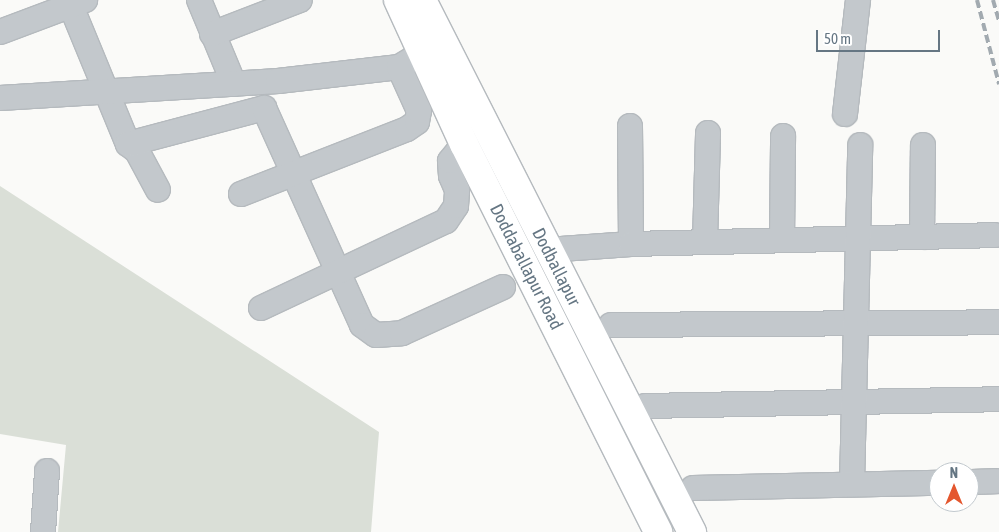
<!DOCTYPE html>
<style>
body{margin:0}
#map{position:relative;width:999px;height:532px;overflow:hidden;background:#fafaf8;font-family:"Asap Condensed",sans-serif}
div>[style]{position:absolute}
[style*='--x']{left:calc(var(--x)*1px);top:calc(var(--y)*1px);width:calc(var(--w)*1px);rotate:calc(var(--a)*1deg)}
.green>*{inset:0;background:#dadfd7}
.roads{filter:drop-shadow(1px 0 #b5babe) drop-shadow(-1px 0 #b5babe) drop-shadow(0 1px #b5babe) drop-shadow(0 -1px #b5babe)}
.minor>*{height:24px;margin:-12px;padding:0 12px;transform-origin:12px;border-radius:12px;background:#c3c8cc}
.major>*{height:28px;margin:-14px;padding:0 14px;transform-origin:14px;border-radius:14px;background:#fff}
.rail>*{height:4px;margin-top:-2px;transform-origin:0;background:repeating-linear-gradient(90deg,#a2aab0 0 8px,transparent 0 12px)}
span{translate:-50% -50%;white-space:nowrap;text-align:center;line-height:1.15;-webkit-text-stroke:5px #fff;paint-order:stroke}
.street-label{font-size:18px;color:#657683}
.north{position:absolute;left:929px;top:462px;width:50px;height:50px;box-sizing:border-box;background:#fff;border:1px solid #c1c8cd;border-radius:50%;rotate:0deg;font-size:14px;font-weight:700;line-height:20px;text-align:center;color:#657683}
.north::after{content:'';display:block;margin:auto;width:18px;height:22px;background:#e4572e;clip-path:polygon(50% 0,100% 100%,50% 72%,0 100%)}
.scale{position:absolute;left:816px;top:30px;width:124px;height:22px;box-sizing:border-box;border:2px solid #657683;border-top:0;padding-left:6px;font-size:15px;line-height:18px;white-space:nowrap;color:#657683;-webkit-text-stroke:4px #fff;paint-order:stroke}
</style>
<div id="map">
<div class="green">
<div style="clip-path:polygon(0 186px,379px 432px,371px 532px,58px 532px,66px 445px,0 434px)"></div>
</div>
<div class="roads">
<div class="minor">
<div style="--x:199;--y:0;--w:91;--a:67.4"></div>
<div style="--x:71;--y:6;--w:149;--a:67.6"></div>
<div style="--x:128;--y:144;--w:11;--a:38"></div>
<div style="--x:137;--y:151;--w:44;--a:61.7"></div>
<div style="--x:0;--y:32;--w:91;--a:-20.6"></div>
<div style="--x:212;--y:34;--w:94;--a:-21.1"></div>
<div style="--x:0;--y:98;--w:279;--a:-3.5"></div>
<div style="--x:278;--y:81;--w:122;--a:-6.6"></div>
<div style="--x:399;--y:67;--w:26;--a:-31"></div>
<div style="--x:845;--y:114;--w:115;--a:-83.5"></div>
<div style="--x:630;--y:126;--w:118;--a:89.5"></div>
<div style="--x:128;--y:144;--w:141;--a:-14.8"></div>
<div style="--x:264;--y:108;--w:238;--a:65.7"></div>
<div style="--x:362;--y:325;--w:17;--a:36"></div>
<div style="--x:376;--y:335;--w:26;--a:-4"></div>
<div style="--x:402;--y:333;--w:111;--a:-24.5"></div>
<div style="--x:241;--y:194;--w:178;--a:-21.4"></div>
<div style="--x:407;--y:129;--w:12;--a:-35"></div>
<div style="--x:417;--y:122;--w:11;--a:-80"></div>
<div style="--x:419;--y:111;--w:48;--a:-114.4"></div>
<div style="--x:922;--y:237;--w:92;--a:-89.4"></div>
<div style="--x:782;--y:240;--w:104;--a:-89.4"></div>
<div style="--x:705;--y:242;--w:109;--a:-88.4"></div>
<div style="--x:547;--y:250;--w:84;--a:-4.1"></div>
<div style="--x:631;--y:244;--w:364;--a:-1.4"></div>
<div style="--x:261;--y:308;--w:204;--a:-25.2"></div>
<div style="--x:446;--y:221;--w:18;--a:-56"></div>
<div style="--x:456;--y:206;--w:16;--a:-86"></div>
<div style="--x:457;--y:190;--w:15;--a:-113"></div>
<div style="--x:451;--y:176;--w:15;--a:-94"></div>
<div style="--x:450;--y:161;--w:22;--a:-51"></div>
<div style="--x:611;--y:325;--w:388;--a:-0.4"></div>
<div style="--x:645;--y:406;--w:354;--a:-1.1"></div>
<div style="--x:969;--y:482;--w:27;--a:-2"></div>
<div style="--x:852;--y:484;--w:339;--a:-88.6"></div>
<div style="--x:693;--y:488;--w:246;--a:-1.2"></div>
<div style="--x:43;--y:532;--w:61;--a:-86.2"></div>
</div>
<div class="major">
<div style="--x:398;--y:0;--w:158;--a:65.4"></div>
<div style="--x:464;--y:144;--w:434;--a:63.4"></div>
<div style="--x:422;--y:0;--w:597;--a:63.09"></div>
</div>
</div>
<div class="rail">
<div style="--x:977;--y:0;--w:87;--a:75.3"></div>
<div style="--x:993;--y:0;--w:22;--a:74"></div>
</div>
<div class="street-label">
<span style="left:526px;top:267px;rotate:63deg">Doddaballapur Road</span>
<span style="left:556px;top:267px;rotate:63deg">Dodballapur</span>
</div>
<div class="north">N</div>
<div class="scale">50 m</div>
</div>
